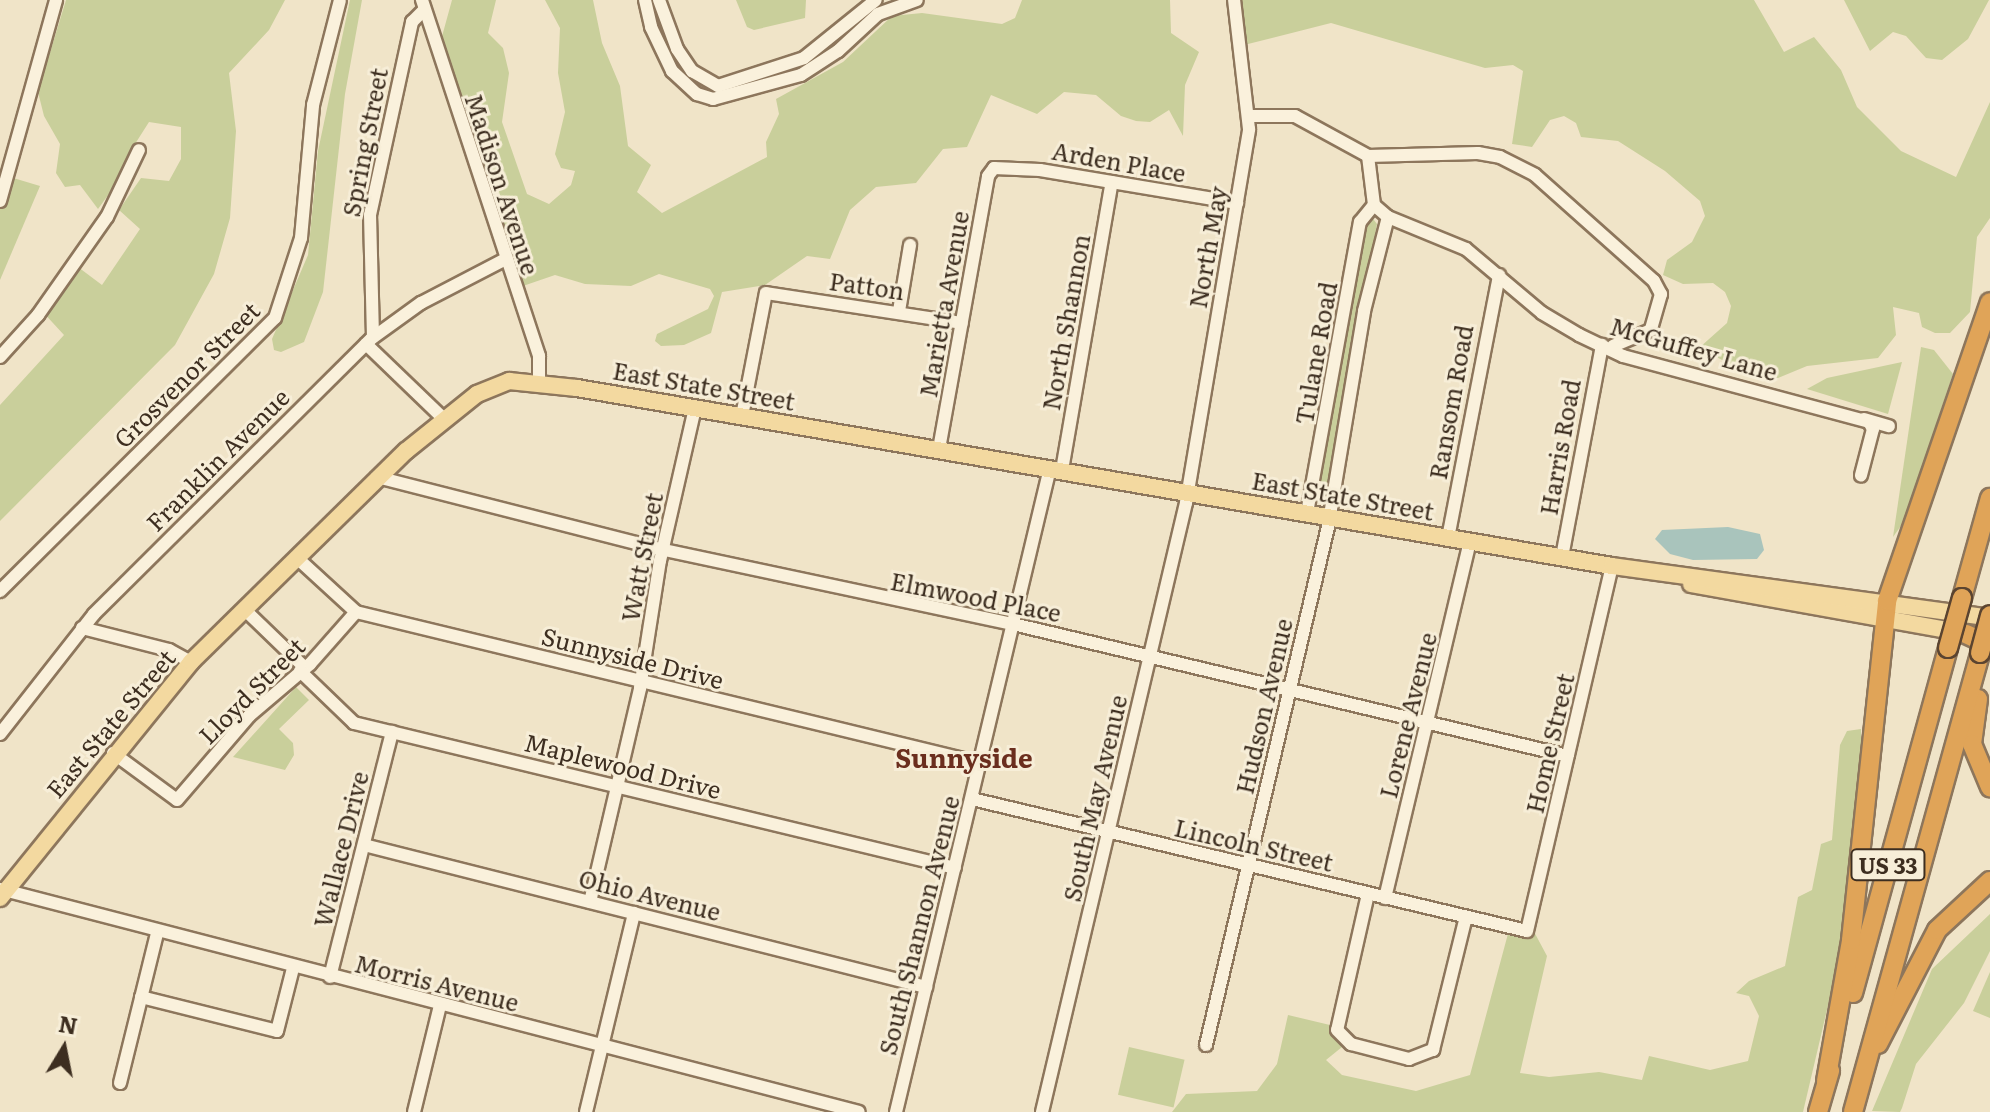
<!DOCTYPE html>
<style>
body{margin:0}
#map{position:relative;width:1990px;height:1112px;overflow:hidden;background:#f0e4c8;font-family:Literata,serif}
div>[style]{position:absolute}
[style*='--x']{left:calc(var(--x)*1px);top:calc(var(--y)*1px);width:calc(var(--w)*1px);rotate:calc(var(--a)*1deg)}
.green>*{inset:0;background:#c9cf9b;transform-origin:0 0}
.water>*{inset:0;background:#a9c4bc}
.roads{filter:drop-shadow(2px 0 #8d765c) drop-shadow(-2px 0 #8d765c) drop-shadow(0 2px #8d765c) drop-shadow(0 -2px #8d765c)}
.minor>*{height:12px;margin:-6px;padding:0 6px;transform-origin:6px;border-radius:6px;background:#faf1dc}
.major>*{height:16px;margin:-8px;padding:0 8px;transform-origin:8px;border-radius:8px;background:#f3d9a0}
.highway>*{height:18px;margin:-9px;padding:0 9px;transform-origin:9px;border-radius:9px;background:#e0a458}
.bridges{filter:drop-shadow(2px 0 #5b4430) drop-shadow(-2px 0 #5b4430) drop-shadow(0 2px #5b4430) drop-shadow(0 -2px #5b4430)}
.highway-bridge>*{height:18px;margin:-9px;padding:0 9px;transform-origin:9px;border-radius:9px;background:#e0a458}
span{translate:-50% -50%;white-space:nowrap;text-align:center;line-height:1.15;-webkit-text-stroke:6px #f7eed8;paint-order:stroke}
.shield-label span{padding:2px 6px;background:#f7eed8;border:2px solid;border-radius:6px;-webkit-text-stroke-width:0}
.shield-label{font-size:22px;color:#3d2e20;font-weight:700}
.street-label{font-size:24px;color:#3d2e20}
.neighbourhood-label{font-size:26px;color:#6b2e1e;font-weight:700}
.north{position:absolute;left:24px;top:1008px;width:80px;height:80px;-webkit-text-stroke:6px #f7eed8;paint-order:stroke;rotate:10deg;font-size:22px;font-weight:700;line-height:32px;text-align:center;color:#3d2e20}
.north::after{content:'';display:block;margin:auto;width:28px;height:36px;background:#3d2e20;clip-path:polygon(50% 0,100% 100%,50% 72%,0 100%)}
</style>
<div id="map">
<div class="green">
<div style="clip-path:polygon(66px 0,285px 0,269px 30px,229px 73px,236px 131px,230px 218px,214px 274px,175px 345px,0 521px,0 405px,64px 335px,41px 310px,74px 264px,102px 285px,140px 229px,119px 210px,141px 178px,169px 181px,181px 159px,181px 127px,149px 122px,128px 155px,127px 169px,98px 209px,80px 185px,65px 187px,56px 173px,60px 144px,44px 116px,38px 92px)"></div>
<div style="clip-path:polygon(350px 0,362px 0,345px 94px,323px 292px,304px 342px,281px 352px,274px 350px,272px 339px,308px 255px,318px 151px)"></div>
<div style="clip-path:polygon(452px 0,496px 0,488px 33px,503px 48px,509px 73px,502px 122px,527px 194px,549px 204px,571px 185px,575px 171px,561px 168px,555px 154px,565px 112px,558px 73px,560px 28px,545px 0,593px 0,602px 43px,620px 86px,628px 146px,651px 165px,637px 192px,662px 213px,767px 157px,766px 142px,779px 114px,776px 99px,843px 62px,892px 16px,922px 13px,1002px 24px,1015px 18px,1022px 0,1170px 0,1171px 33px,1199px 52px,1185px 85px,1183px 136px,1169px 110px,1150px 122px,1136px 121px,1121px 116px,1096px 95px,1064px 92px,1037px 114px,991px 95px,967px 147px,943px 149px,916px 183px,876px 187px,850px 210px,830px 259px,807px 256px,765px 285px,722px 292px,711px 333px,684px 345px,661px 346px,655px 341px,657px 334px,708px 309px,714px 296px,710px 289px,659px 274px,631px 286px,585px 284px,555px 275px,520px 287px,441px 40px)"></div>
<div style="clip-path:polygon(736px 0,806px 0,805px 18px,754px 30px,747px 27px)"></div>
<div style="clip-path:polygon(1239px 0,1754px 0,1784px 52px,1814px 37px,1841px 70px,1857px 107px,1901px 151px,1956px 177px,1990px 102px,1990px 218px,1977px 237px,1970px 312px,1950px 333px,1935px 333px,1922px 327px,1919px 313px,1893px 307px,1896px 335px,1878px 358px,1807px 366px,1778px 378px,1753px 376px,1699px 348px,1727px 323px,1731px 306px,1725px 292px,1713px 283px,1683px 284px,1663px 275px,1667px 260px,1692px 242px,1705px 216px,1700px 201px,1665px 171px,1618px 141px,1581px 137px,1576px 123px,1564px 116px,1550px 120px,1532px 147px,1512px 144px,1523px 71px,1513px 65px,1485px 68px,1331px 23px,1244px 45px)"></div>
<div style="clip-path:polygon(1844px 0,1989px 0,1968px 39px,1942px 60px,1926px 58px,1906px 36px,1893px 32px,1870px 51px)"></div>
<div style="clip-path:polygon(0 174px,40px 186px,0 280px)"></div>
<div style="clip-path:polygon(1370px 215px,1377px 224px,1326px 504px,1314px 501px,1361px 225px)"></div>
<div style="clip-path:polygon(1921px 347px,1934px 350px,1953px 374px,1903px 523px,1893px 537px)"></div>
<div style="clip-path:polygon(1902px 362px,1888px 414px,1807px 389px,1827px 378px)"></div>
<div style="clip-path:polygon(296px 687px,309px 700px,279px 729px,293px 743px,294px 755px,285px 770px,233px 757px)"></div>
<div style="clip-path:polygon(1861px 729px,1861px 808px,1834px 980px,1803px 1112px,1172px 1112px,1186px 1094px,1257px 1091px,1277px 1064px,1288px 1015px,1330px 1025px,1342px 1047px,1326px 1060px,1342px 1075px,1416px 1091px,1470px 1075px,1509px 930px,1532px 928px,1547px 956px,1520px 1073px,1549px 1077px,1599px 1072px,1642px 1080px,1649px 1056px,1710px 1070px,1748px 1061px,1759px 1016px,1749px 996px,1736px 993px,1749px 981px,1785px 966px,1798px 897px,1812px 890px,1821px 844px,1832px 840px,1840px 745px,1847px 731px)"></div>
<div style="clip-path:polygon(1990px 914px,1990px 951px,1964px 1003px,1916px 1064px,1902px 1108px,1900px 1112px,1872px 1111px,1932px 969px)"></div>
<div style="clip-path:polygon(1990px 972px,1990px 1018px,1973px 1011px)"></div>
<div style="left:1129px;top:1047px;width:57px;height:49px;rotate:13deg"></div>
</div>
<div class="water">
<div style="clip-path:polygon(1728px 527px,1760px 534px,1764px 550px,1757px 559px,1693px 560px,1670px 554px,1655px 539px,1662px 530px)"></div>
</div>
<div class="roads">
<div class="minor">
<div style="--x:422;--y:0;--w:375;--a:71.8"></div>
<div style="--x:539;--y:356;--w:26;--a:90"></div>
<div style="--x:645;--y:0;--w:28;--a:77"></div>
<div style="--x:651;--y:27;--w:49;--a:64.5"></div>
<div style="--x:672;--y:71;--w:34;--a:43"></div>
<div style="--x:697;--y:94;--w:17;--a:17"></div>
<div style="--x:713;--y:99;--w:91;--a:-15.3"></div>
<div style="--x:801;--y:75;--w:44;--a:-33"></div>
<div style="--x:838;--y:51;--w:54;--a:-42.8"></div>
<div style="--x:878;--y:14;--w:41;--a:-19.7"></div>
<div style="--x:659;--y:0;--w:52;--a:69.8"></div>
<div style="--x:677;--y:49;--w:27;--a:56"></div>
<div style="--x:692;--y:71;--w:30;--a:30"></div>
<div style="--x:718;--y:86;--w:90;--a:-18"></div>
<div style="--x:804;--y:58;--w:92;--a:-38.9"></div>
<div style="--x:1249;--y:116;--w:46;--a:0"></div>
<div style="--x:1295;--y:116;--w:83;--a:28.7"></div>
<div style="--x:1368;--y:156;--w:110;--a:-1.6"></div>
<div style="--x:1478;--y:153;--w:22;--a:10"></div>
<div style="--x:1500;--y:157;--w:39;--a:27"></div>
<div style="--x:1535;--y:175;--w:159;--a:41.7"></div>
<div style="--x:1654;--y:281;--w:15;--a:62"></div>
<div style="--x:1661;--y:294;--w:37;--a:106"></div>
<div style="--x:1651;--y:330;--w:41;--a:157.2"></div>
<div style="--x:1368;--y:156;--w:49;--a:83"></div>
<div style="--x:1374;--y:205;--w:18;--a:41"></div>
<div style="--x:1388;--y:217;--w:84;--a:22.3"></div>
<div style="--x:1466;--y:249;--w:99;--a:40.1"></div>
<div style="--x:1542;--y:313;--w:43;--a:30.7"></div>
<div style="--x:1579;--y:335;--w:49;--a:25.5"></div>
<div style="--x:1623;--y:356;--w:255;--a:15"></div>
<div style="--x:1869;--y:422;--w:8;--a:60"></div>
<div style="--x:1873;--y:429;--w:48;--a:104.6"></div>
<div style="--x:0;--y:201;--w:209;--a:-74.4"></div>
<div style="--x:899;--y:311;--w:67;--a:-80.5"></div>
<div style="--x:373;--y:337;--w:122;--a:-91.4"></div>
<div style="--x:370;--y:215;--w:198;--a:-77.7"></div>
<div style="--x:412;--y:22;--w:17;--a:-45"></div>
<div style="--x:366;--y:344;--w:108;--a:43.9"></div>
<div style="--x:0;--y:357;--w:57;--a:-47.9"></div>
<div style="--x:38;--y:315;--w:120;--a:-54.9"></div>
<div style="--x:107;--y:217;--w:74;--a:-64.5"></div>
<div style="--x:742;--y:416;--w:125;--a:-79"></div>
<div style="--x:766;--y:293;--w:198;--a:8.7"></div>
<div style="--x:1864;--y:419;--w:26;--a:16"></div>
<div style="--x:939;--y:449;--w:277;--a:-79.8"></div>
<div style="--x:988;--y:176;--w:10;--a:-53"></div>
<div style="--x:994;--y:168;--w:46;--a:2.5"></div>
<div style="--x:1040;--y:170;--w:200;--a:9.5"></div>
<div style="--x:1062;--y:470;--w:292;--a:-80.2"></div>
<div style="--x:377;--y:477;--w:287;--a:14.3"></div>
<div style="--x:655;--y:548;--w:366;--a:12"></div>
<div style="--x:1013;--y:624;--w:570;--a:13.38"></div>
<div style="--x:1307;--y:513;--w:296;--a:-79.7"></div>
<div style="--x:1360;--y:222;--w:22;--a:-51"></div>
<div style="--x:1448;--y:538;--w:268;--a:-79"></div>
<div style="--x:296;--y:557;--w:81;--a:42.5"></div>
<div style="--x:356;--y:612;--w:642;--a:13.6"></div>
<div style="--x:1562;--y:557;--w:216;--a:-79.3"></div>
<div style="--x:0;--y:591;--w:387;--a:-44.8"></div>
<div style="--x:275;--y:318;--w:84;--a:-72"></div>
<div style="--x:301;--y:238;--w:134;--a:-84.8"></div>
<div style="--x:313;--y:105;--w:108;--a:-75.6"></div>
<div style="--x:244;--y:609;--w:85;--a:44"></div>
<div style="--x:82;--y:628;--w:90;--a:14.2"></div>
<div style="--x:169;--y:650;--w:25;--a:29"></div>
<div style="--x:300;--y:671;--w:75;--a:43.9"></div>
<div style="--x:354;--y:723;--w:618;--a:13.56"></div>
<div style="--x:0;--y:734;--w:152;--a:-51.9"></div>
<div style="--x:94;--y:614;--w:390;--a:-44.8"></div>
<div style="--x:371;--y:339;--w:62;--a:-35.8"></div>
<div style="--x:421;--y:303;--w:93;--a:-27.4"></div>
<div style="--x:113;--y:753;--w:79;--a:36.3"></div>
<div style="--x:177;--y:800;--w:111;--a:-49.4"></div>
<div style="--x:249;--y:716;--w:80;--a:-40.4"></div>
<div style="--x:310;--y:664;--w:69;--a:-48.5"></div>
<div style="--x:972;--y:799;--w:570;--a:13.38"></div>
<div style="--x:1527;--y:931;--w:375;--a:-76.9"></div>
<div style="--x:364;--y:845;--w:580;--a:14.18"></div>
<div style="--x:0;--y:889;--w:887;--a:14.55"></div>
<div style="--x:1368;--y:894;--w:139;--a:102.8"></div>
<div style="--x:1337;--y:1030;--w:20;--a:45"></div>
<div style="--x:1351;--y:1044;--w:60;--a:14.5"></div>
<div style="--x:1409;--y:1059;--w:26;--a:-21"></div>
<div style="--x:1433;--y:1050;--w:137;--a:-76.1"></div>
<div style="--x:1385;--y:898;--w:366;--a:-76.6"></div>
<div style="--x:590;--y:902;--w:220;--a:-76.8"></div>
<div style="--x:640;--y:688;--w:129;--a:-81.1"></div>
<div style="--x:660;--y:561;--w:157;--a:-77.1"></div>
<div style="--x:330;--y:977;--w:253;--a:-75.8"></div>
<div style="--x:141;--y:997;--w:140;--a:14"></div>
<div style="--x:277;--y:1031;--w:65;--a:-75.7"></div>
<div style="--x:1206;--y:1045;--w:532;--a:-76.75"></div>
<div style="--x:1328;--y:527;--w:219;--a:-80.5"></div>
<div style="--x:1364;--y:311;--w:97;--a:-75.7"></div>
<div style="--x:120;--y:1083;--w:154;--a:-76.1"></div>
<div style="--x:414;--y:1112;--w:110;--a:-76.3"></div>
<div style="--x:586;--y:1112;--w:205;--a:-76.4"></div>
<div style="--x:896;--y:1112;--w:662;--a:-76.55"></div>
<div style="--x:1042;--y:1112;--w:626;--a:-76.7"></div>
<div style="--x:1186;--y:503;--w:379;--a:-80.4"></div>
<div style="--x:1249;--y:129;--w:130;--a:-96.6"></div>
</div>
<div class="major">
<div style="--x:1691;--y:584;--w:277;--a:10.2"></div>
<div style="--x:0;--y:898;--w:304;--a:-51"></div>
<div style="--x:191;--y:662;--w:301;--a:-44.5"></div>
<div style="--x:406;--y:451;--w:91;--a:-38.8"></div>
<div style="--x:477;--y:394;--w:35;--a:-22"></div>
<div style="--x:509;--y:381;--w:68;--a:5.9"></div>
<div style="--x:577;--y:388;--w:1050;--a:9.76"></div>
<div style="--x:1612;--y:566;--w:382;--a:7.8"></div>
</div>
<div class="highway">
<div style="--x:1962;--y:598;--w:104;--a:-74.4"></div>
<div style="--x:1966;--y:634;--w:26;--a:25"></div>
<div style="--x:1978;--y:699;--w:45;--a:97.6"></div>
<div style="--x:1972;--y:744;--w:47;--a:67.3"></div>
<div style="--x:1853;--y:993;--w:358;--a:-74.6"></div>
<div style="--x:1878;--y:1044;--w:128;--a:-62.6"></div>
<div style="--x:1937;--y:930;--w:72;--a:-42.8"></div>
<div style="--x:1826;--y:1081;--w:143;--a:-79.9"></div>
<div style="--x:1851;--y:940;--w:341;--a:-83.9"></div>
<div style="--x:1887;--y:601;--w:316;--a:-71"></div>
<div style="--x:1818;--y:1112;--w:43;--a:-73.7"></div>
<div style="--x:1853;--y:1112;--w:476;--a:-74.5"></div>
</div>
</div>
<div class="bridges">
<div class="highway-bridge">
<div style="--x:1948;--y:648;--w:52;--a:-74.4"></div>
<div style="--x:1980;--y:653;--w:39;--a:-75"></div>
</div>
</div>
<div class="shield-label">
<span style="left:1888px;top:865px">US 33</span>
</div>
<div class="street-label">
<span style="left:364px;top:142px;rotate:-79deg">Spring Street</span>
<span style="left:1119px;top:161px;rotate:10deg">Arden Place</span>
<span style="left:503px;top:184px;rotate:72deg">Madison Avenue</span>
<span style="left:1207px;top:247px;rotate:-80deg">North May</span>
<span style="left:867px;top:285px;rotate:8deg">Patton</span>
<span style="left:943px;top:304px;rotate:-80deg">Marietta Avenue</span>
<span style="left:1065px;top:322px;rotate:-80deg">North Shannon</span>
<span style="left:1694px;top:348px;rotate:16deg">McGuffey Lane</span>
<span style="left:1315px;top:353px;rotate:-80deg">Tulane Road</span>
<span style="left:186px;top:374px;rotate:-45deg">Grosvenor Street</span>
<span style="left:704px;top:385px;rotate:10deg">East State Street</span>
<span style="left:1450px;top:402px;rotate:-80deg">Ransom Road</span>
<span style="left:1559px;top:447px;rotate:-80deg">Harris Road</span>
<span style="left:217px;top:459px;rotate:-45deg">Franklin Avenue</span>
<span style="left:1343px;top:495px;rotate:10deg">East State Street</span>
<span style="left:641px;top:557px;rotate:-79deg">Watt Street</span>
<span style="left:976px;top:596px;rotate:11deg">Elmwood Place</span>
<span style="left:633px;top:657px;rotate:14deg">Sunnyside Drive</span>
<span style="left:251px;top:690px;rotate:-45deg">Lloyd Street</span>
<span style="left:1263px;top:706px;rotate:-77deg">Hudson Avenue</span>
<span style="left:1407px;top:715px;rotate:-76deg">Lorene Avenue</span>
<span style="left:110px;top:723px;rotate:-50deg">East State Street</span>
<span style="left:1549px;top:743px;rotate:-77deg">Home Street</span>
<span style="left:623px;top:765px;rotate:14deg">Maplewood Drive</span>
<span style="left:1094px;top:798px;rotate:-77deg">South May Avenue</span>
<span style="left:1254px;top:844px;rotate:13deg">Lincoln Street</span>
<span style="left:340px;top:849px;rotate:-76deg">Wallace Drive</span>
<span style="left:650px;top:894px;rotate:14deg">Ohio Avenue</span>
<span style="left:918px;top:925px;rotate:-76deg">South Shannon Avenue</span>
<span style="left:437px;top:982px;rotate:14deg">Morris Avenue</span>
</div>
<div class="neighbourhood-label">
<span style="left:964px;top:757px">Sunnyside</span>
</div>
<div class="north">N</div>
</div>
